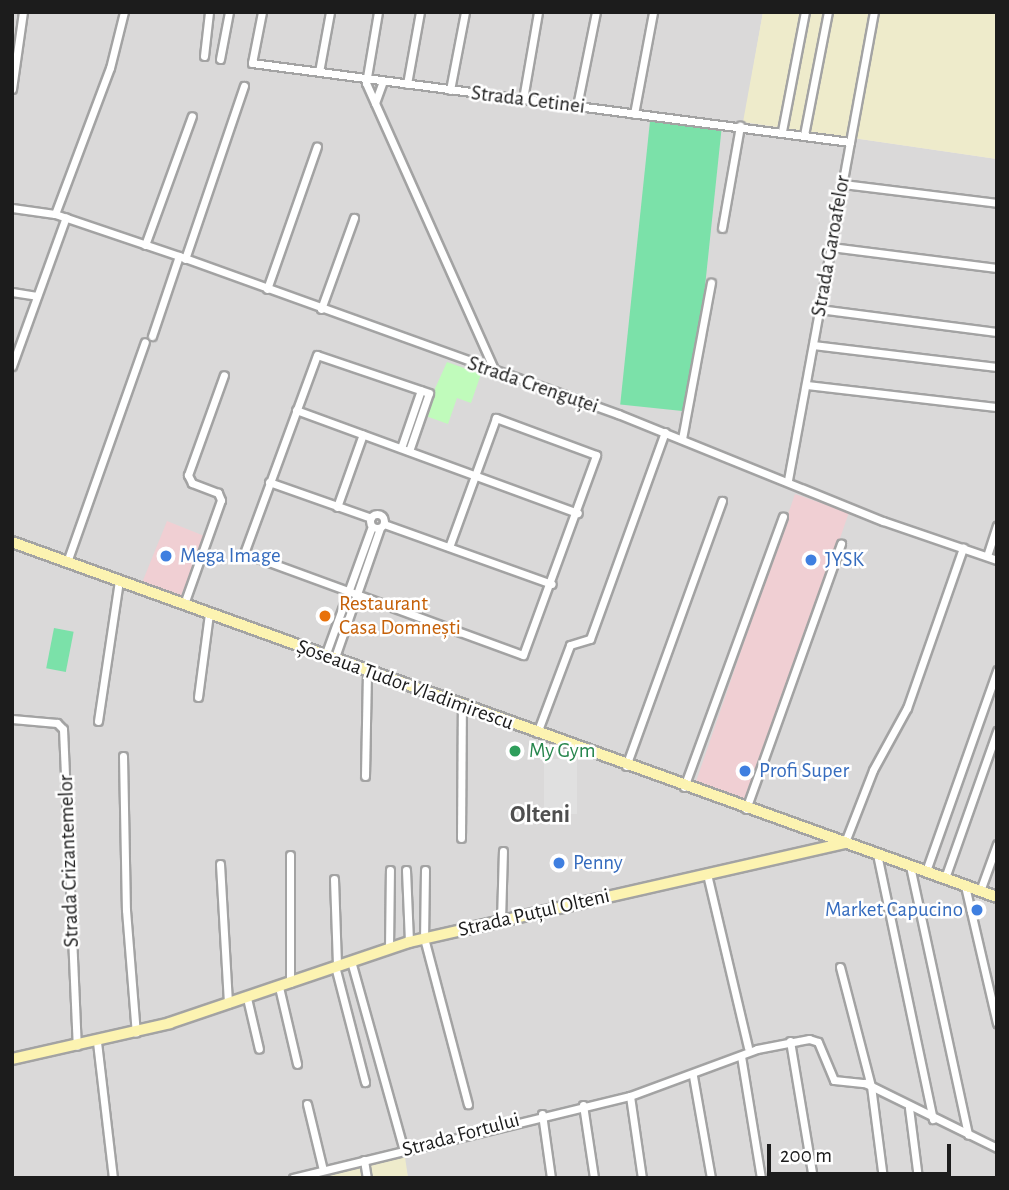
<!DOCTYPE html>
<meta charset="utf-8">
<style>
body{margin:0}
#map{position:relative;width:1009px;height:1190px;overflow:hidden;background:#eee8e1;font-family:"Alegreya Sans",sans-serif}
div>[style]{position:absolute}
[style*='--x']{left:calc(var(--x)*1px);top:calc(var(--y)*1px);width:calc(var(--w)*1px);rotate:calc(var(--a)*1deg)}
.residential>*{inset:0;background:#dad9d9}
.commercial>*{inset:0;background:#f0cfd3;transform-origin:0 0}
.farmland>*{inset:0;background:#eeebcb}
.park>*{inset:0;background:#c0fbbb}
.pitch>*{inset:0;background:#7be1a9;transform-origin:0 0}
.parking>*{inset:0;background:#e0e0e0;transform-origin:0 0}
.roads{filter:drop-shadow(2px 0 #a3a3a3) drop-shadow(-2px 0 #a3a3a3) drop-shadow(0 2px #a3a3a3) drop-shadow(0 -2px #a3a3a3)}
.street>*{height:7px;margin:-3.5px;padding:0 3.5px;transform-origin:3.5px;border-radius:3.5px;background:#fff}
.street>.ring{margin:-3.5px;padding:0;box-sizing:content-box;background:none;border:7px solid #fff;border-radius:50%}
.secondary>*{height:10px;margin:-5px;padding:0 5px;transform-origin:5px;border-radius:5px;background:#fcf3b1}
.dots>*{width:19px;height:19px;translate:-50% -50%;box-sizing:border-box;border:4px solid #fff;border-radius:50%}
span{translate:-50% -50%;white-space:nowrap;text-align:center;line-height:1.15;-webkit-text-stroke:5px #fff;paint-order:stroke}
.street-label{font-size:21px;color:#1c1c1c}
.shop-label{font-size:21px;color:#366cbe}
.left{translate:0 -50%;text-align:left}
.right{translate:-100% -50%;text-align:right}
.food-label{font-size:21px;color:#c56008}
.leisure-label{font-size:21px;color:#27864d}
.quarter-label{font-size:24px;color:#4f4f4f;font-weight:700}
.frame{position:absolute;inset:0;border:14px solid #1c1c1c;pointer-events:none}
.scale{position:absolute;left:767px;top:1144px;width:184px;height:32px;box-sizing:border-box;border:4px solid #1c1c1c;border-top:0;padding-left:9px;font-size:21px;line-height:24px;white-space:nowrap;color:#1c1c1c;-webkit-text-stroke:5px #fff;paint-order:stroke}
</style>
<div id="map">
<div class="residential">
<div style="clip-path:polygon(12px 12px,763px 12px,744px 122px,997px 159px,997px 1178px,408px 1178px,404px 1157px,307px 1178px,12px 1178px)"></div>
</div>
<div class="commercial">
<div style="left:795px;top:494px;width:57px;height:306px;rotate:19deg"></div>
<div style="left:167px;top:521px;width:41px;height:65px;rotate:22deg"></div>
</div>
<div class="farmland">
<div style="clip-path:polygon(763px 12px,997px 12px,997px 159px,743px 122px)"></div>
<div style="clip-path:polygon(405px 1157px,408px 1178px,307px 1178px)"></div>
</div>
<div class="park">
<div style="clip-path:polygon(447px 362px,481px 374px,471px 403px,457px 398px,448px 424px,423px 415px)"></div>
</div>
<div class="pitch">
<div style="left:650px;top:121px;width:72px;height:285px;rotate:6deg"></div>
<div style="left:54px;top:628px;width:20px;height:41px;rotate:11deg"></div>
</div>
<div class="parking">
<div style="left:544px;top:759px;width:33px;height:55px"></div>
</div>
<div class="roads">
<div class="street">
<div style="--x:262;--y:12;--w:52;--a:101.1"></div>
<div style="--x:252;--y:63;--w:603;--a:7.53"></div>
<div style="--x:378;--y:12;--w:72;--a:99.6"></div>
<div style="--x:366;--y:83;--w:316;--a:65.9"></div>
<div style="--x:204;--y:56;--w:44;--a:-83.5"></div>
<div style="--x:220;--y:59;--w:48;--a:-79.2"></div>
<div style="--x:319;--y:72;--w:61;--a:-79.6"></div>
<div style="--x:407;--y:84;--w:73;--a:-79.8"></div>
<div style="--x:12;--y:89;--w:78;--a:-81.9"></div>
<div style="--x:450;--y:90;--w:79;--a:-79.1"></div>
<div style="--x:523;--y:99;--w:88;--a:-80.2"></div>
<div style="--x:375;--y:103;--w:23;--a:-70"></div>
<div style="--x:577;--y:106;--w:96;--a:-78.6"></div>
<div style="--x:634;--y:114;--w:104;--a:-79.4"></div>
<div style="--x:782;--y:131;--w:121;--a:-79.1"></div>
<div style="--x:804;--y:135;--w:125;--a:-79"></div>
<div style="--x:843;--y:184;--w:155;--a:7"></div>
<div style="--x:12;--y:208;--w:43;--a:7.9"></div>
<div style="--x:55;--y:214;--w:131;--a:18.7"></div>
<div style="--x:179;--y:256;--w:467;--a:19.8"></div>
<div style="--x:618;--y:414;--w:286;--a:22"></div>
<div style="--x:883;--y:521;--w:120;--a:18.9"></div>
<div style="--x:55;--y:214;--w:156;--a:-69.4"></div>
<div style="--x:110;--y:68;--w:58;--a:-76"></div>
<div style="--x:722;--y:228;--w:104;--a:-80"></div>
<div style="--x:145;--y:245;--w:137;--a:-70"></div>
<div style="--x:831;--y:247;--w:167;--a:7.2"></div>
<div style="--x:185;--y:259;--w:183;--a:-71.2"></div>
<div style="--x:267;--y:289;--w:151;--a:-70.7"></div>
<div style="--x:12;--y:292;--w:25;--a:9"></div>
<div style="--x:321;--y:309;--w:97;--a:-70.1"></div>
<div style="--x:819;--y:309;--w:179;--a:7.4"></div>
<div style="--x:152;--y:336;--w:84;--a:-71.4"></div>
<div style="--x:813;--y:345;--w:185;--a:6.8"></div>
<div style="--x:12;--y:366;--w:158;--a:-70.1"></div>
<div style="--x:806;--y:385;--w:192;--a:6.6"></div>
<div style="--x:296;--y:410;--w:300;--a:20.1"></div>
<div style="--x:682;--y:439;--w:159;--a:-79.5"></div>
<div style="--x:401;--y:448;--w:61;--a:-71"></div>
<div style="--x:409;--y:451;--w:61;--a:-71"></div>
<div style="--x:429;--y:393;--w:118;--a:-161.3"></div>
<div style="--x:317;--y:355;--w:211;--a:110.2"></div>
<div style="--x:244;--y:553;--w:297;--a:20.1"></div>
<div style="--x:523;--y:655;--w:213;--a:-69.9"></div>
<div style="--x:596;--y:455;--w:107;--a:-159.7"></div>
<div style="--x:496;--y:418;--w:137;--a:110"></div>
<div style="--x:788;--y:480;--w:476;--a:-79.6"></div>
<div style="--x:269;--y:482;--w:108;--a:19.4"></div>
<div style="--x:337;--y:507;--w:77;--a:-70.4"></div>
<div class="ring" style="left:370px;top:514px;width:7px;height:7px"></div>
<div style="--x:384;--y:524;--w:178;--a:19.7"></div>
<div style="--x:987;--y:556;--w:32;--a:-72"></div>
<div style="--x:67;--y:562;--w:233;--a:-70.5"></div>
<div style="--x:184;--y:604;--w:110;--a:-70.4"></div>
<div style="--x:221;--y:500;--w:8;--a:-113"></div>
<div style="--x:218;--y:493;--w:28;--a:-159"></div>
<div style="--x:192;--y:483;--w:9;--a:-117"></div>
<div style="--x:188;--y:475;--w:106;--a:-70.2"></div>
<div style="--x:325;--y:656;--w:138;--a:-70.1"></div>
<div style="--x:334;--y:660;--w:140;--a:-70.8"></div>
<div style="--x:198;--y:697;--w:85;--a:-82.5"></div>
<div style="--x:12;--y:719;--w:45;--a:5.1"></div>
<div style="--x:57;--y:723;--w:8;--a:45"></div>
<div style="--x:63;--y:729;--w:317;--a:87.5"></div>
<div style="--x:98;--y:721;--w:143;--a:-81.5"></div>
<div style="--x:537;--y:733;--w:94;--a:-69.4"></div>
<div style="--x:570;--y:645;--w:21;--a:-17"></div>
<div style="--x:590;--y:639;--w:220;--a:-70.1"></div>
<div style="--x:123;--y:756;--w:154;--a:88.9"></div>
<div style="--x:126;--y:910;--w:123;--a:85.4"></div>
<div style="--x:626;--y:766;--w:282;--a:-70.1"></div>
<div style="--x:365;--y:776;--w:104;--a:-88.9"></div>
<div style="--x:684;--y:787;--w:288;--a:-69.9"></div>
<div style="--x:746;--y:809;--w:282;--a:-70.3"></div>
<div style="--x:461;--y:838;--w:131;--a:-89.6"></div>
<div style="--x:845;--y:842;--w:77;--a:-68.7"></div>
<div style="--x:873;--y:770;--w:71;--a:-61.3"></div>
<div style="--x:907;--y:708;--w:170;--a:-70.7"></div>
<div style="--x:877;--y:854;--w:271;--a:78.1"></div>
<div style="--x:220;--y:864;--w:140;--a:86.7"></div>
<div style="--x:910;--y:866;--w:275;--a:77.8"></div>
<div style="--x:406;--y:870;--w:72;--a:87.6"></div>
<div style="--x:425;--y:870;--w:68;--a:90.8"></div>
<div style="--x:424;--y:938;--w:172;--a:75.2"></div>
<div style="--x:926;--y:871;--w:213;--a:-70.5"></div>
<div style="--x:707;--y:874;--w:178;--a:76.7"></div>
<div style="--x:945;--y:878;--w:156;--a:-70.5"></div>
<div style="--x:334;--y:879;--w:86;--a:88"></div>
<div style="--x:965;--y:886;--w:141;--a:76.9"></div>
<div style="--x:980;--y:891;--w:50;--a:-70.1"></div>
<div style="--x:501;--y:921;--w:70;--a:-88.4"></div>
<div style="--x:389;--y:948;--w:78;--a:-89.3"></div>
<div style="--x:351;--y:961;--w:197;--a:74.4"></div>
<div style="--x:335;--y:966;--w:120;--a:75.5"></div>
<div style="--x:840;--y:967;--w:123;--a:75.4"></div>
<div style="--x:871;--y:1086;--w:93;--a:82.6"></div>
<div style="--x:290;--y:983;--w:128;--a:-90"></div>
<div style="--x:279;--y:987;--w:79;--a:76.8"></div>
<div style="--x:247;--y:998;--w:52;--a:76.8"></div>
<div style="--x:790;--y:1041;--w:139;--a:80.5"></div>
<div style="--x:97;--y:1042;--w:137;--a:83.3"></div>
<div style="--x:741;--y:1056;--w:124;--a:80.7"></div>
<div style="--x:693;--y:1076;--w:104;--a:80"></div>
<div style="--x:630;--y:1096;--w:83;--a:81.7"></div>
<div style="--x:307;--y:1104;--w:68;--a:76.4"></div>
<div style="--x:583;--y:1105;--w:74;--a:81.4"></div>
<div style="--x:909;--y:1108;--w:71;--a:82.7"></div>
<div style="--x:542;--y:1114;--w:65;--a:82"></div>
<div style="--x:364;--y:1160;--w:18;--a:81"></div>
<div style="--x:293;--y:1178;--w:347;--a:-13.7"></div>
<div style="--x:630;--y:1096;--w:135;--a:-20.3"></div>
<div style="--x:757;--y:1049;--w:53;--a:-10.9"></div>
<div style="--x:809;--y:1039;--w:9;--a:18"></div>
<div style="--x:818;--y:1042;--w:41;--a:67.2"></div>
<div style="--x:834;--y:1080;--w:31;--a:6"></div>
<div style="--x:865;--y:1083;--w:147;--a:26.2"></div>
</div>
<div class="secondary">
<div style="--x:12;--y:542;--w:1047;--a:19.82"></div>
<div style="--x:12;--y:1059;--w:162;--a:-12.8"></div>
<div style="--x:170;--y:1023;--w:252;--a:-18.7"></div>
<div style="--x:409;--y:942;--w:446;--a:-12.8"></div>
</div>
</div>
<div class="dots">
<div style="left:166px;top:556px;background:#3f7fe0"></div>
<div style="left:811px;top:560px;background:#3f7fe0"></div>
<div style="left:325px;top:616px;background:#e8710a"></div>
<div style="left:515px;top:751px;background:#2e9e5b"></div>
<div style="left:745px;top:771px;background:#3f7fe0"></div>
<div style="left:559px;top:863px;background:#3f7fe0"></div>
<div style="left:977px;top:910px;background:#3f7fe0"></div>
</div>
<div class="street-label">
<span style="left:528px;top:100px;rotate:7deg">Strada Cetinei</span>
<span style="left:831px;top:246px;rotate:-80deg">Strada Garoafelor</span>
<span style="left:533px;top:385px;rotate:19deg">Strada Crenguței</span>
<span style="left:405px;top:685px;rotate:20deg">Șoseaua Tudor Vladimirescu</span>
<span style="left:69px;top:861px;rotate:-92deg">Strada Crizantemelor</span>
<span style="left:534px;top:913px;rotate:-13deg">Strada Puțul Olteni</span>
<span style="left:461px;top:1135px;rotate:-15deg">Strada Fortului</span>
</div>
<div class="shop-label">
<span class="left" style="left:180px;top:556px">Mega Image</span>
<span class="left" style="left:825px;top:560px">JYSK</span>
<span class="left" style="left:759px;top:771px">Profi Super</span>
<span class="left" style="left:573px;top:863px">Penny</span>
<span class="right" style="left:963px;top:910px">Market Capucino</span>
</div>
<div class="food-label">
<span class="left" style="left:339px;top:616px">Restaurant<br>Casa Domnești</span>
</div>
<div class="leisure-label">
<span class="left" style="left:529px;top:751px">My Gym</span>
</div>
<div class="quarter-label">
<span style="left:540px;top:816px">Olteni</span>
</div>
<div class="frame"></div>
<div class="scale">200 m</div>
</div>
